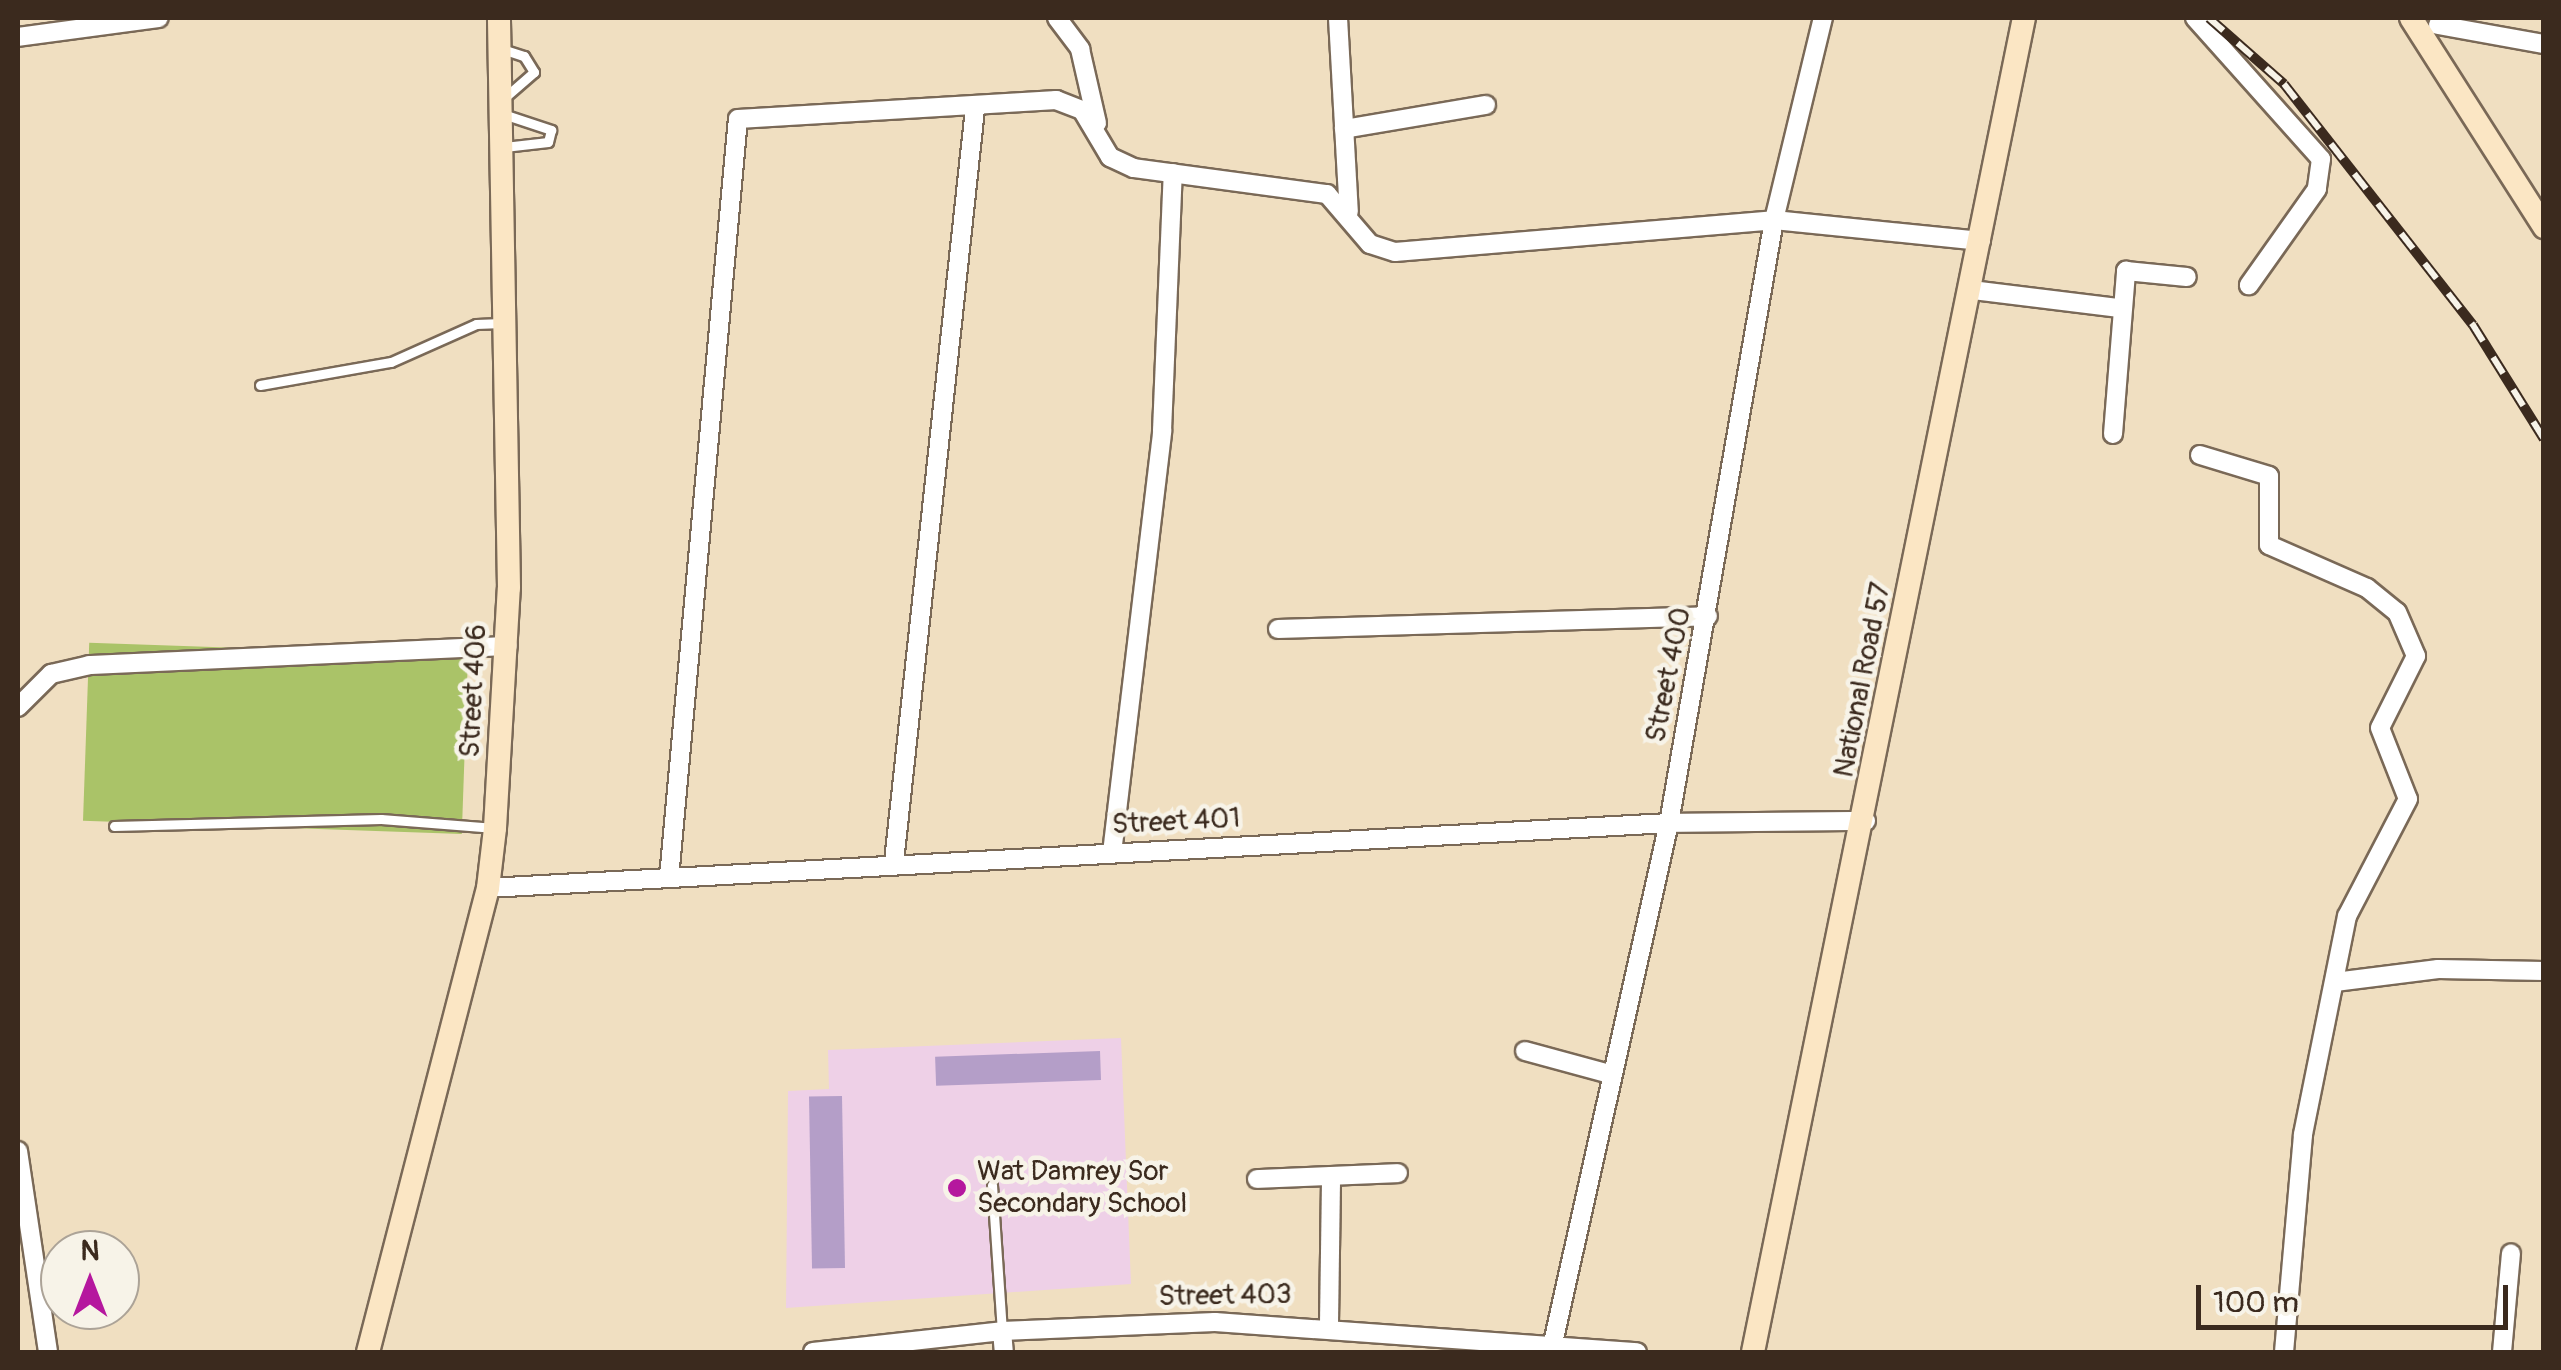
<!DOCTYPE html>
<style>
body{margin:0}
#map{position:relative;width:2561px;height:1370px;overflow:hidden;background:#f0dfc1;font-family:Pangolin,sans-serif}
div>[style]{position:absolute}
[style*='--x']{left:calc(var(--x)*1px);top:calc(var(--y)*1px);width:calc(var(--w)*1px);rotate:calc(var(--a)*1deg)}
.built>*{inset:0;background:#eed0e7}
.green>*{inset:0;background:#aac368;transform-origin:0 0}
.building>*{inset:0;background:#b49ec8;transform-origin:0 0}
.roads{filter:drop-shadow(2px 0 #7a6957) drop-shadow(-2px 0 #7a6957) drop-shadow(0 2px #7a6957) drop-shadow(0 -2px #7a6957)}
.lane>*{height:9px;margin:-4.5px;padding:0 4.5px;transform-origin:4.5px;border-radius:4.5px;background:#fff}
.street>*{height:18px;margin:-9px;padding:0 9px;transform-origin:9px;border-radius:9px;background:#fff}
.secondary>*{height:22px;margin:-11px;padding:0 11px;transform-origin:11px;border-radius:11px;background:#fbe6c4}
.rail>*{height:10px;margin-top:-5px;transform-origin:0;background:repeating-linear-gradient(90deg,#f7f3e8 0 19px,#3b2a1e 0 38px);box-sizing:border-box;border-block:2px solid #3b2a1e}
.dots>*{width:28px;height:28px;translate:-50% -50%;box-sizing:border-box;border:5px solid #f7f3e8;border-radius:50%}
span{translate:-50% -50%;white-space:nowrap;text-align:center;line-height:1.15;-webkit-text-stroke:9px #f7f3e8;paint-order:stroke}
.street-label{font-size:28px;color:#3b2a1e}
.poi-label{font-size:28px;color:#3b2a1e}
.left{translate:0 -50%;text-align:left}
.frame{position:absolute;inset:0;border:20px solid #3b2a1e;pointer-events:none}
.north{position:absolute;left:40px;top:1230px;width:100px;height:100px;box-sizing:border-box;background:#f7f3e8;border:2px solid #aca397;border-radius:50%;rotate:0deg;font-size:28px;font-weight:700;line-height:40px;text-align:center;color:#3b2a1e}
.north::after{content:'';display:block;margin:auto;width:35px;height:45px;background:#b5179e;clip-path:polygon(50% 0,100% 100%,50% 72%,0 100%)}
.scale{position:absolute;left:2196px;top:1285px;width:312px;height:45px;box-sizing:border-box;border:5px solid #3b2a1e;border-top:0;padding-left:12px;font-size:30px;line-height:35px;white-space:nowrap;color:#3b2a1e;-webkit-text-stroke:8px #f7f3e8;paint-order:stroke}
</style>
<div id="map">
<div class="built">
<div style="clip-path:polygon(1121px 1038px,1131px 1284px,786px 1308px,788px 1091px,829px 1089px,828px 1050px)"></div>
</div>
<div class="green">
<div style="left:468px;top:656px;width:178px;height:379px;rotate:92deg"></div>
</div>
<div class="building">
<div style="left:1100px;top:1051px;width:29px;height:165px;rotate:88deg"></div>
<div style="left:842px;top:1096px;width:172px;height:33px;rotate:89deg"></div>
</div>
<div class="roads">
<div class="lane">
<div style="--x:502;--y:49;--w:23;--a:18"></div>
<div style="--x:524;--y:56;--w:19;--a:58"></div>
<div style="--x:534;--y:72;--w:41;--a:138.9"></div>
<div style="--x:503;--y:114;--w:51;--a:18.4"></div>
<div style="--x:551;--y:130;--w:12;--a:104"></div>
<div style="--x:548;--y:142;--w:44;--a:173.5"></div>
<div style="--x:260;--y:385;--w:133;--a:-10"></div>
<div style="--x:391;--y:362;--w:93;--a:-24.1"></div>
<div style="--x:476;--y:324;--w:26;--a:-2"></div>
<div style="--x:114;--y:826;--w:267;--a:-1.5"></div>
<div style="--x:381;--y:819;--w:114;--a:4.5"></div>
<div style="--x:992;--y:1185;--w:146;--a:86.1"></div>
</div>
<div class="street">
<div style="--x:1057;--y:18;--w:39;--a:53"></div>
<div style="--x:1080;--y:49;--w:76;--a:77.1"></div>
<div style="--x:1338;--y:18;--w:194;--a:86.8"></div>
<div style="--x:2195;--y:18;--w:189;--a:48.2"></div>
<div style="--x:2321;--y:159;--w:30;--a:98"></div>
<div style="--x:2317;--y:189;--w:118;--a:125.3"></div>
<div style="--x:2438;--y:25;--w:108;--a:10.2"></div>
<div style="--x:18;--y:37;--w:142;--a:-7.7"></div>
<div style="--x:1344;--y:129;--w:144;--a:-9.6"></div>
<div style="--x:1972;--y:290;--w:148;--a:7"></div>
<div style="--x:2113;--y:434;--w:164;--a:-85.4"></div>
<div style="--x:2126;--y:271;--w:61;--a:5.6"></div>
<div style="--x:2200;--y:455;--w:72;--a:16.9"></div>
<div style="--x:2269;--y:476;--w:69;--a:90"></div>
<div style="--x:2269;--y:545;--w:107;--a:23.7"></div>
<div style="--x:2367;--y:588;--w:38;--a:39"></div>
<div style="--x:2397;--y:612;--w:48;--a:66.6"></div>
<div style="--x:2416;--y:656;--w:80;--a:116.6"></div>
<div style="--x:2380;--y:728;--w:76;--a:68.5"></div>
<div style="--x:2408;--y:799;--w:132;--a:117.5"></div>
<div style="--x:2347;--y:916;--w:223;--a:101.4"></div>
<div style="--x:2303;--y:1135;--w:218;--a:95"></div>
<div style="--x:1278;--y:629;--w:430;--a:-1.7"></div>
<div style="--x:18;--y:707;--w:47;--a:-45"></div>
<div style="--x:51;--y:674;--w:39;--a:-13"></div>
<div style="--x:89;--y:665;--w:419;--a:-2.6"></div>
<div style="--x:1112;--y:853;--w:425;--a:-83.2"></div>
<div style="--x:1162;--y:431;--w:258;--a:-87.6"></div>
<div style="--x:894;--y:862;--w:757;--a:-83.86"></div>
<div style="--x:669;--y:878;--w:762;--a:-84.81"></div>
<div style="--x:738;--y:119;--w:319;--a:-3.4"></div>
<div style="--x:1056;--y:100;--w:28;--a:21"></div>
<div style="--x:1082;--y:110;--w:55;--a:59.2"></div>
<div style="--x:1110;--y:157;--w:26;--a:25"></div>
<div style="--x:1134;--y:168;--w:195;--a:7.7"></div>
<div style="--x:1327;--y:194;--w:66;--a:49.3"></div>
<div style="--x:1370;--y:244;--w:26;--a:18"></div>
<div style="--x:1395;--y:252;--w:380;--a:-4.8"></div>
<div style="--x:1774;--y:220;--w:208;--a:5.8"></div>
<div style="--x:488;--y:888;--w:1183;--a:-3.15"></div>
<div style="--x:1669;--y:823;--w:197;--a:-0.6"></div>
<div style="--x:2335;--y:982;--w:104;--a:-7.2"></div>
<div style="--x:2438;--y:969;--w:106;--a:1.1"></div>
<div style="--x:1525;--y:1051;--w:84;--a:15.2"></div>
<div style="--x:18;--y:1151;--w:203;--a:81.5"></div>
<div style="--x:1257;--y:1179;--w:141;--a:-2.4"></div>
<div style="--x:1329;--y:1324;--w:148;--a:-89.2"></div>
<div style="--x:1002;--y:1331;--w:21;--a:85"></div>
<div style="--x:813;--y:1352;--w:190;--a:-6.3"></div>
<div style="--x:1002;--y:1331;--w:213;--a:-2.4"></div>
<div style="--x:1215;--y:1322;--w:423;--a:4.1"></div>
<div style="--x:1551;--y:1352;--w:542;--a:-77.43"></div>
<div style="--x:1669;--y:823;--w:612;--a:-80.12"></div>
<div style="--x:1774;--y:220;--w:208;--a:-76.4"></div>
<div style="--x:2502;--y:1352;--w:99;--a:-84.8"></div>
</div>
<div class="secondary">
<div style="--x:2411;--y:18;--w:248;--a:57.5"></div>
<div style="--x:368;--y:1352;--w:479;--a:-75.5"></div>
<div style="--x:488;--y:888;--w:60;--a:-83.3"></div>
<div style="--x:495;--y:828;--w:240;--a:-86.7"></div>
<div style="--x:509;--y:588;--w:570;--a:-91.01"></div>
<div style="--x:1753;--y:1352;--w:1361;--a:-78.52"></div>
</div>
</div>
<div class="rail">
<div style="--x:2209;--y:18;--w:100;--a:41.3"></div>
<div style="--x:2284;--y:84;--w:306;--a:51.9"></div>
<div style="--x:2473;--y:325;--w:134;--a:58.1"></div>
</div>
<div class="dots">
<div style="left:957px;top:1188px;background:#b5179e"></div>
</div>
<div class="street-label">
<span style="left:1669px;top:675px;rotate:-79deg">Street 400</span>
<span style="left:1863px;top:680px;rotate:-79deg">National Road 57</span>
<span style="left:474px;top:691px;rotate:-87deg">Street 406</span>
<span style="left:1176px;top:822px;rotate:-3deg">Street 401</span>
<span style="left:1225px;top:1296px;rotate:-1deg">Street 403</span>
</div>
<div class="poi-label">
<span class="left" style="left:977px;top:1188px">Wat Damrey Sor<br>Secondary School</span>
</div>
<div class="frame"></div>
<div class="north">N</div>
<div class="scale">100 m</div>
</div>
